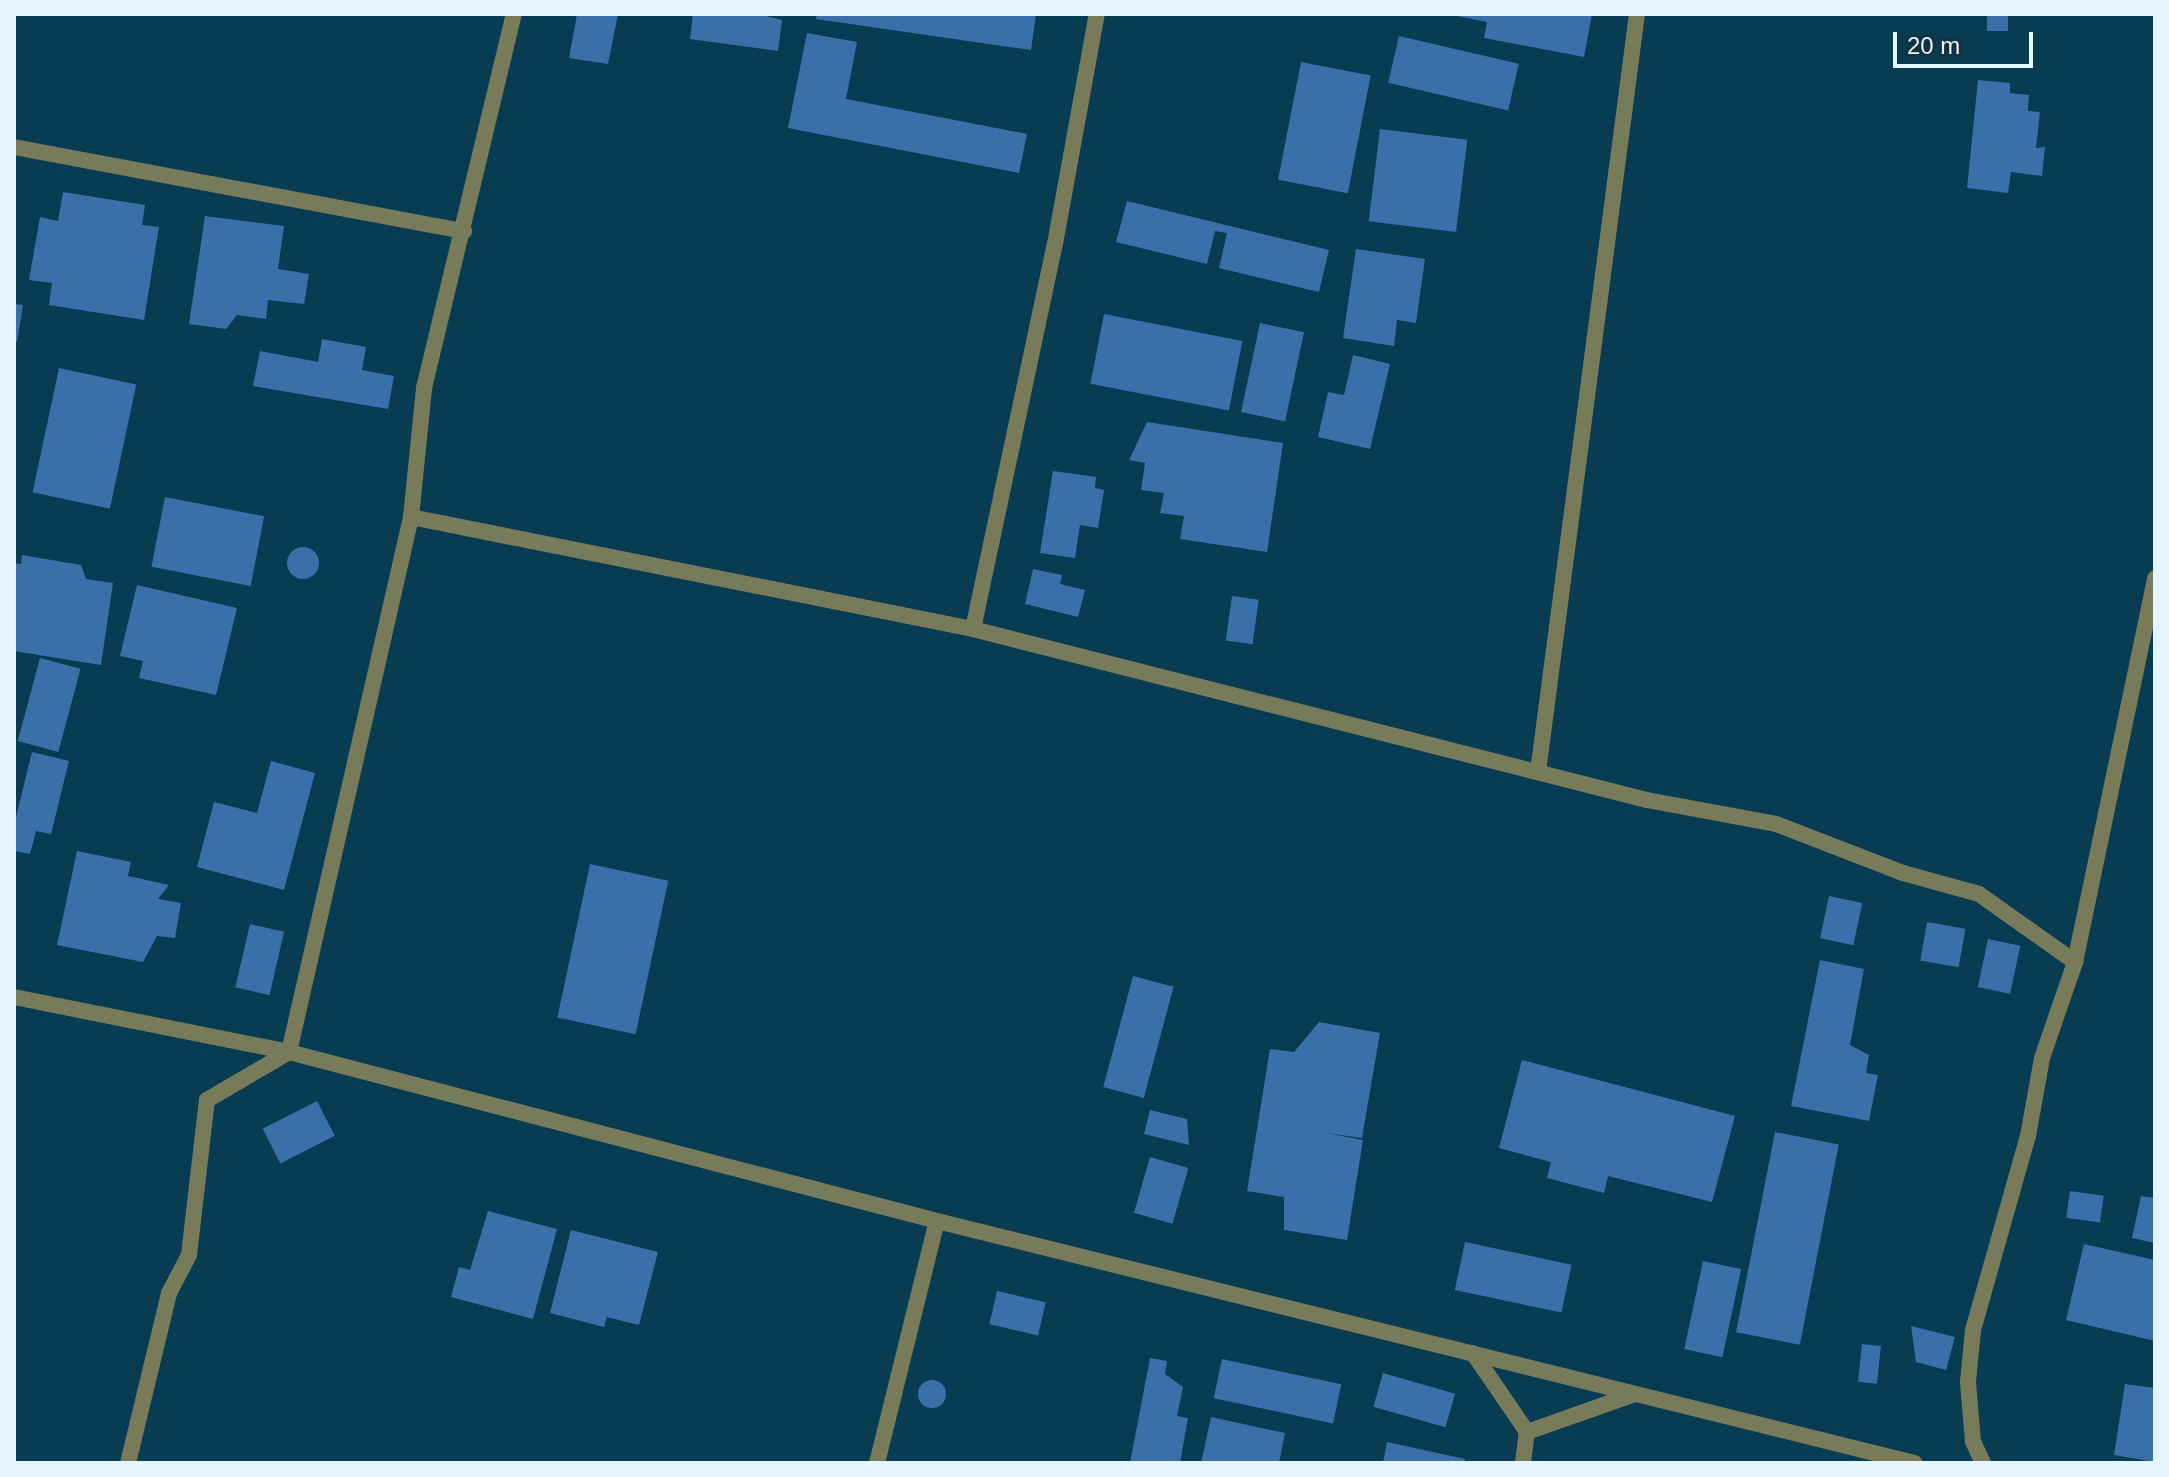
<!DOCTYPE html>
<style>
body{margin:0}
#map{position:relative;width:2169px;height:1477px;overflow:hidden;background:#073c52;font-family:Arial,sans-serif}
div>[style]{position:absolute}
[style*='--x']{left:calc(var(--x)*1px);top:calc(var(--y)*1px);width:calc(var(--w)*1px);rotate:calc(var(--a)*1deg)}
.building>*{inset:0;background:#3a70a9;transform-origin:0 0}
.round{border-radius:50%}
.street>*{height:16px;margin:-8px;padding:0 8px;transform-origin:8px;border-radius:8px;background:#787b5a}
span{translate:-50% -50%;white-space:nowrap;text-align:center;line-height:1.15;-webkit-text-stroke:8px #14313e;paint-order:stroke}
.frame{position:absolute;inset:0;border:16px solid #e4f5fe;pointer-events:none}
.scale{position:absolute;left:1893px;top:32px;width:140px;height:36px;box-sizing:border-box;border:4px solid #e4f5fe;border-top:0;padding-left:10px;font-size:24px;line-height:28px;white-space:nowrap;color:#e4f5fe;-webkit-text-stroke:6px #14313e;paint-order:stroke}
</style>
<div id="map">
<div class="building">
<div style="clip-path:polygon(577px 14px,618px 14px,608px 64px,569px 58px)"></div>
<div style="clip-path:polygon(693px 14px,758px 14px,782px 20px,778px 51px,690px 39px)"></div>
<div style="clip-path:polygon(817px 14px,1036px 14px,1031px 50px,816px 19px)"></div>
<div style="clip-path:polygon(1592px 14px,1584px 57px,1484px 38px,1487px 22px,1452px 15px)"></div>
<div style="left:1987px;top:14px;width:21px;height:17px"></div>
<div style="clip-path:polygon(807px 33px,857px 42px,846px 99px,1027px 134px,1019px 173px,788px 128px)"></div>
<div style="left:1399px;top:36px;width:123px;height:48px;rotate:13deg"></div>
<div style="left:1301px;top:62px;width:71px;height:120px;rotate:11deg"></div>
<div style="clip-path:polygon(1978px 80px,2010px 83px,2010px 93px,2029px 95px,2028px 111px,2040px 112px,2036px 148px,2045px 147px,2042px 176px,2011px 172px,2008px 193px,1967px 188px)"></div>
<div style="left:1380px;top:129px;width:88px;height:93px;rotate:7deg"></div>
<div style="clip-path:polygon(63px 192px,145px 205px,142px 225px,159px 227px,144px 320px,49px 305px,52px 283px,29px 280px,40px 217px,58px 221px)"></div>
<div style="clip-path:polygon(1127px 201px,1329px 250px,1319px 292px,1219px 268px,1227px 233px,1215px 231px,1207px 264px,1116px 242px)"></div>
<div style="clip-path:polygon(205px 216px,284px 226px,278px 269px,309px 274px,304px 304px,268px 300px,266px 319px,237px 315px,226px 329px,189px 324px)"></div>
<div style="clip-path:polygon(1356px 249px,1425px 259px,1416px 323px,1397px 320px,1394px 346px,1343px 338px)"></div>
<div style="clip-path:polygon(14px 304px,23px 305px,17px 342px,14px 341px)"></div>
<div style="left:1104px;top:314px;width:141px;height:71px;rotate:11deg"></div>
<div style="left:1260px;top:323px;width:45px;height:91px;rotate:12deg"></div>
<div style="clip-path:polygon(322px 339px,366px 347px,362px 370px,394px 376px,388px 409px,253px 386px,260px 351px,318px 362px)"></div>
<div style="clip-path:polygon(1353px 355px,1390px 364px,1370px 449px,1318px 437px,1328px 392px,1344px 395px)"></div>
<div style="left:59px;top:368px;width:79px;height:127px;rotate:12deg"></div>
<div style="clip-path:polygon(1147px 422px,1283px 443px,1267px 552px,1180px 539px,1184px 516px,1160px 513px,1164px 493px,1141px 490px,1145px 463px,1129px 460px)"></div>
<div style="clip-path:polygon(1053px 471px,1096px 477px,1095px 488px,1104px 490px,1098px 528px,1080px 525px,1075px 558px,1040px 553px)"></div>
<div style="left:165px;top:497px;width:101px;height:71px;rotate:11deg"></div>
<div class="round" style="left:287px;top:547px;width:32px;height:32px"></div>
<div style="clip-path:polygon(22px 555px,81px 565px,86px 579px,113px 583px,101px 665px,14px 651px,14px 563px,21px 564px)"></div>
<div style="clip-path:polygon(1033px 569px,1062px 575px,1060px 584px,1085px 590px,1078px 617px,1025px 604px)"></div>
<div style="clip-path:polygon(137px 585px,237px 608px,216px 695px,139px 678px,143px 661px,120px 656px)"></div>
<div style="left:1232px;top:596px;width:27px;height:45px;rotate:8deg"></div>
<div style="left:40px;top:658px;width:42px;height:86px;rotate:15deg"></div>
<div style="clip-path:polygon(32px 752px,69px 761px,51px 834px,36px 831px,30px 854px,14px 851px,14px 825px)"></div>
<div style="clip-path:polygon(271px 761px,315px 773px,284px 890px,197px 867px,214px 802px,257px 813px)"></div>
<div style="clip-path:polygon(77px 851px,131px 862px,128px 876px,169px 885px,158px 899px,181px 903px,175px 938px,157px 936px,143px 962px,57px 945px)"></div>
<div style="left:590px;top:864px;width:80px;height:157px;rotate:12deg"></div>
<div style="left:1829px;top:896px;width:34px;height:43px;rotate:12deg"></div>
<div style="left:1927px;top:922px;width:39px;height:39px;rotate:10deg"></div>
<div style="left:250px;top:924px;width:35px;height:65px;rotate:13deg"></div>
<div style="left:1988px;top:939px;width:33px;height:49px;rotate:12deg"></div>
<div style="clip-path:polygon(1820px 960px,1864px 969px,1850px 1045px,1869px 1055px,1866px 1073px,1878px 1075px,1869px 1121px,1791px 1106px)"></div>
<div style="left:1133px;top:976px;width:42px;height:115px;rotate:15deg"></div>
<div style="clip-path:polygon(1319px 1022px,1380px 1033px,1362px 1138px,1326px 1133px,1363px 1140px,1347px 1240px,1284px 1230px,1284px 1197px,1247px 1191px,1270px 1049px,1294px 1052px)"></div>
<div style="clip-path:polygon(1522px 1060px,1735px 1116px,1712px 1202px,1608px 1176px,1604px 1193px,1547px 1178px,1551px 1162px,1499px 1148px)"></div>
<div style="left:317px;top:1101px;width:39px;height:61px;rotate:63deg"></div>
<div style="clip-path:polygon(1150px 1110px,1187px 1119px,1189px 1145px,1144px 1134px)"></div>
<div style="left:1775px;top:1132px;width:65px;height:204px;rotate:11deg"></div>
<div style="left:1150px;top:1157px;width:40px;height:58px;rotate:16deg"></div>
<div style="left:2070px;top:1191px;width:34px;height:27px;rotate:8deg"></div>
<div style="clip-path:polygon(2141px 1196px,2155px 1198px,2155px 1243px,2132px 1238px)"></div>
<div style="clip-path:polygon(488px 1211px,557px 1229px,533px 1319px,451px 1297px,459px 1267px,470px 1270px)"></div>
<div style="clip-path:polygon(571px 1230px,658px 1252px,639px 1325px,607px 1317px,604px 1327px,550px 1313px)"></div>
<div style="left:1465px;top:1242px;width:109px;height:49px;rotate:12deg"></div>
<div style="clip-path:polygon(2084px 1244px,2155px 1260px,2155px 1341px,2066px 1320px)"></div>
<div style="left:1703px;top:1261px;width:39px;height:90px;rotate:12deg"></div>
<div style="left:997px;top:1291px;width:50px;height:34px;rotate:13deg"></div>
<div style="clip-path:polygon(1911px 1326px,1955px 1337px,1946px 1370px,1916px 1362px)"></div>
<div style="left:1862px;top:1344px;width:19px;height:38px;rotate:6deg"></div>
<div style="clip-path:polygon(1150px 1358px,1167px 1361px,1165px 1374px,1183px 1387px,1177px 1416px,1188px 1418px,1180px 1463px,1130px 1463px)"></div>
<div style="left:1222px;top:1359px;width:122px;height:40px;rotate:12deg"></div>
<div style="left:1383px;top:1373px;width:75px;height:35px;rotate:16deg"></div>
<div class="round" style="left:918px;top:1380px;width:28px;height:28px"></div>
<div style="clip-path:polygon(2125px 1384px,2155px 1388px,2155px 1462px,2114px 1455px)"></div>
<div style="clip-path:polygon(1211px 1417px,1285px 1433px,1279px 1463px,1201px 1463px)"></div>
<div style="clip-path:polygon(1387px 1442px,1465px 1459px,1464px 1463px,1383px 1463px)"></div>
</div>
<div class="street">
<div style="--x:14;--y:147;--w:458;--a:10.6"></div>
<div style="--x:411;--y:517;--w:573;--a:11.27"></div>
<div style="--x:973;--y:629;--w:695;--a:14.24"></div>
<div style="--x:1647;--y:800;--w:131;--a:10.5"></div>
<div style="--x:1776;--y:824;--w:136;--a:21.1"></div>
<div style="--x:1903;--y:873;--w:79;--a:15.4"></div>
<div style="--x:1979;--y:894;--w:118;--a:35.3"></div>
<div style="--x:973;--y:629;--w:394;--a:-78"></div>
<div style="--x:1055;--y:244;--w:234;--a:-79.7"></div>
<div style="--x:1538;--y:772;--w:764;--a:-82.56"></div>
<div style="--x:14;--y:997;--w:280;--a:11.3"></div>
<div style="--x:289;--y:1052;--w:670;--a:14.62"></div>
<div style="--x:937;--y:1221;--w:1007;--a:13.9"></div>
<div style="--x:1473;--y:1353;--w:96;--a:55.6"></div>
<div style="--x:128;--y:1463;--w:175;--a:-76.4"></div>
<div style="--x:169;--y:1293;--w:43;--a:-62.2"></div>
<div style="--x:189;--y:1255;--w:156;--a:-83.4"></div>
<div style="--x:207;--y:1100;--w:95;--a:-30.3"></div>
<div style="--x:289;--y:1052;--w:549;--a:-77.15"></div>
<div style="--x:411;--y:517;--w:130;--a:-84.2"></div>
<div style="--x:424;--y:388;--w:385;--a:-76.5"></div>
<div style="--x:877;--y:1463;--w:249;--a:-76.1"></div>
<div style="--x:1523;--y:1463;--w:31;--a:-83"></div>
<div style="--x:1527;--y:1432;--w:114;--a:-19.4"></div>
<div style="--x:1983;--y:1463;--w:23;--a:-115"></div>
<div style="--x:1973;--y:1442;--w:60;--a:-94.8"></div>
<div style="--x:1968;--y:1382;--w:52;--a:-84.5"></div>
<div style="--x:1973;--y:1330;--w:202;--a:-74.2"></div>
<div style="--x:2028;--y:1136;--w:79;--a:-79.8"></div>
<div style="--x:2042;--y:1058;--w:102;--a:-71"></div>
<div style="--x:2075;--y:962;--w:392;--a:-78.2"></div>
</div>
<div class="frame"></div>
<div class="scale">20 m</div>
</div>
